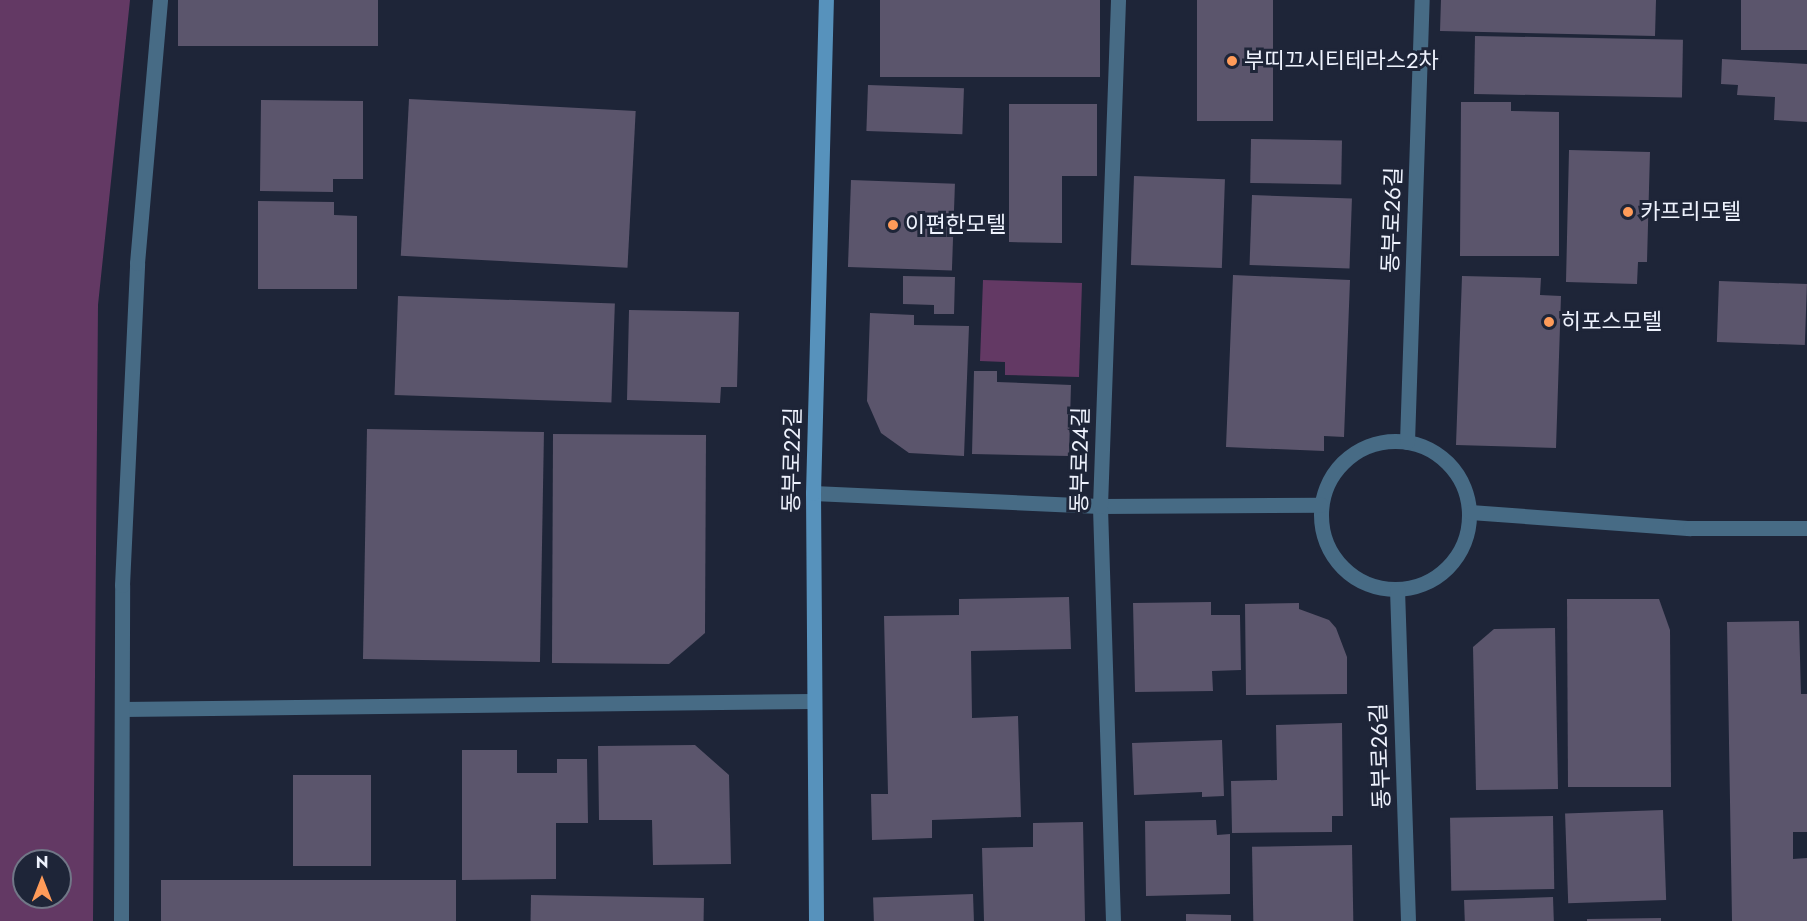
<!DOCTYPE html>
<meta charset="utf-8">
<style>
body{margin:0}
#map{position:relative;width:1807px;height:921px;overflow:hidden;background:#1e2538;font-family:Jost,"Noto Sans KR",sans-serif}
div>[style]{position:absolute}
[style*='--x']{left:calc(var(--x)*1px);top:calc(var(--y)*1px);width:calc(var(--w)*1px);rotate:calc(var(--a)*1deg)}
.green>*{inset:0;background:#633964}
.building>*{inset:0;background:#5b556c;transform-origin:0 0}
.minor>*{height:15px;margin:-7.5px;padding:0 7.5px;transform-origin:7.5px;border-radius:7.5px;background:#476b85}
.minor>.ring{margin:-7.5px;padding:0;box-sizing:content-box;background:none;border:15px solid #476b85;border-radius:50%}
.secondary>*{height:15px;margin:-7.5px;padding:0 7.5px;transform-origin:7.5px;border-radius:7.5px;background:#5792bc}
.dots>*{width:16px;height:16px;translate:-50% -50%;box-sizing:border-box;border:3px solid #1e2538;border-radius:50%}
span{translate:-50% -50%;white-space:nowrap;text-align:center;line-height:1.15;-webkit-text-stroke:6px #1e2538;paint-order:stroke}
.poi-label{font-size:22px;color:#eef2fd}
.left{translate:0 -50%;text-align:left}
.street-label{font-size:22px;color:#eef2fd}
.north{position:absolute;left:12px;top:849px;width:60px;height:60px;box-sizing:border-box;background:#1e2538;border:2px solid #717787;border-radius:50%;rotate:0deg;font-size:16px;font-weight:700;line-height:24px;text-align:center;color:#eef2fd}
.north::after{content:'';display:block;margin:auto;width:21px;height:27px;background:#ff9b59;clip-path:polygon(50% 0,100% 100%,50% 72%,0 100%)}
</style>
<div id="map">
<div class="green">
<div style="clip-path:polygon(evenodd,0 0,130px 0,98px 305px,93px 921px,0 921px,0 0,24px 861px,60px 861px,60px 897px,24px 897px,24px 861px)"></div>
<div style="clip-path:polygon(983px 280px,1082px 283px,1079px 377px,1005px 375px,1005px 362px,980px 361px)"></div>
</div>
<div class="building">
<div style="left:178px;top:0;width:200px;height:46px"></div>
<div style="left:880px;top:0;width:220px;height:77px"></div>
<div style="left:1197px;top:0;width:76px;height:121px"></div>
<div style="clip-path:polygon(1441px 0,1656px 0,1655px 36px,1440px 31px)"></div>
<div style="left:1741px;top:0;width:66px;height:50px"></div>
<div style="left:1475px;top:36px;width:208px;height:58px;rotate:1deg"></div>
<div style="clip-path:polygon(1722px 59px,1807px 64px,1807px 122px,1774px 120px,1775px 97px,1737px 95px,1738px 85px,1721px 84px)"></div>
<div style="left:868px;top:85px;width:96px;height:46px;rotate:2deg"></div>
<div style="left:409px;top:99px;width:227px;height:157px;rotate:3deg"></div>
<div style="clip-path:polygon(261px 100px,363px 101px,363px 179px,333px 179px,333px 192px,260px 191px)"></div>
<div style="clip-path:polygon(1461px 102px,1511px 102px,1511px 111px,1559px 112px,1559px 256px,1460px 256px)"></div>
<div style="clip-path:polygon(1009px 104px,1097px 104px,1097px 176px,1062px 176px,1062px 243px,1009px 242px)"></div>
<div style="left:1251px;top:139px;width:91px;height:44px;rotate:1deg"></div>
<div style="clip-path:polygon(1569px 150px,1650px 152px,1647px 262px,1638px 262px,1637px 284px,1566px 282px)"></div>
<div style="left:1134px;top:176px;width:91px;height:89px;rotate:2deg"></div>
<div style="left:851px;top:180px;width:104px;height:87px;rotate:2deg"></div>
<div style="left:1252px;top:195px;width:100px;height:70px;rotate:2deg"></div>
<div style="clip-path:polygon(258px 201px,334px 202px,334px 215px,357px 216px,357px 289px,258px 289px)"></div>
<div style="clip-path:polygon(1233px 275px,1350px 280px,1344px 437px,1324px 436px,1324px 451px,1226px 447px)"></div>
<div style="clip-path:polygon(903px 276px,955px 277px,954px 314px,934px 314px,934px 305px,903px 304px)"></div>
<div style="clip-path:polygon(1462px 276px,1541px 278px,1540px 295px,1561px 296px,1556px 448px,1456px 445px)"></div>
<div style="left:1719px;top:281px;width:88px;height:61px;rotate:2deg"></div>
<div style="left:398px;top:296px;width:217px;height:99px;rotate:2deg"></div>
<div style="clip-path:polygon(629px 310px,739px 312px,737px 387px,721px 387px,720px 403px,627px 400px)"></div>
<div style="clip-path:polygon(870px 313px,914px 315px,914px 325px,969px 326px,964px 456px,909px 453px,881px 433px,867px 401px)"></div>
<div style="clip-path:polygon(974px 371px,997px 371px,997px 382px,1071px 385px,1069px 456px,972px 454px)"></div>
<div style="left:367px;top:429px;width:177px;height:230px;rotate:1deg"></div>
<div style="clip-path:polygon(553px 434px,706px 435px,705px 633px,669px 664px,552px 663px)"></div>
<div style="clip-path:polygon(1069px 597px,1071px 649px,971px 651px,972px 718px,1018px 716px,1021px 817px,932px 820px,932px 838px,872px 840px,871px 794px,888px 794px,884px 616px,959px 615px,959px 599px)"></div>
<div style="clip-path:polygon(1567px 599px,1659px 599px,1670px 630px,1671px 787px,1568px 787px)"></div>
<div style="clip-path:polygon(1211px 602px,1211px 615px,1240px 615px,1241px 670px,1212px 671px,1213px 691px,1135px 692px,1133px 603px)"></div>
<div style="clip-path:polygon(1299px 603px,1299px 609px,1329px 620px,1336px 628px,1347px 657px,1347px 694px,1246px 695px,1245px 604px)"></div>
<div style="clip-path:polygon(1799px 621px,1801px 694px,1807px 694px,1807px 832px,1793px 832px,1793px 859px,1807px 858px,1807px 921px,1732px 921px,1727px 622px)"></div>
<div style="clip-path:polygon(1555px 628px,1558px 789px,1476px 790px,1473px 647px,1494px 629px)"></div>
<div style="clip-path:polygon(1342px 723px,1343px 816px,1332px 816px,1332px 832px,1232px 833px,1231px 781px,1277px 780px,1276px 725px)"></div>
<div style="clip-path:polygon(1222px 740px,1224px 796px,1202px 797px,1202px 792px,1134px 795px,1132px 743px)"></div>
<div style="clip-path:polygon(695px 745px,729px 775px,731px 864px,653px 865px,652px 820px,599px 820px,598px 746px)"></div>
<div style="clip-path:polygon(462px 750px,517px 750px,517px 773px,557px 773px,557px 759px,587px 759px,588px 823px,556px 823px,556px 879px,462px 880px)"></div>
<div style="left:293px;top:775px;width:78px;height:91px"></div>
<div style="left:1663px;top:810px;width:90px;height:98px;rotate:88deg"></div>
<div style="left:1553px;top:816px;width:73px;height:103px;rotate:89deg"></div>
<div style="clip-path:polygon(1216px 820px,1217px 835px,1230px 834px,1230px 894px,1146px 896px,1145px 821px)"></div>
<div style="clip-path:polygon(1083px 822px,1085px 921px,984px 921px,982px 848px,1033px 847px,1033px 823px)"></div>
<div style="left:1352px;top:845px;width:76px;height:100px;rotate:89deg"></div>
<div style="left:161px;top:880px;width:295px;height:41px"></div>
<div style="left:973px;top:894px;width:27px;height:100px;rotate:88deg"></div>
<div style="left:531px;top:895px;width:173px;height:26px;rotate:1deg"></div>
<div style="left:1553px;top:897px;width:24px;height:89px;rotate:88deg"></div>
<div style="clip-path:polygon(1186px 914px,1231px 915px,1231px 921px,1186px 921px)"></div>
<div style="clip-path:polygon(1661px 918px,1661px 921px,1587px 921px,1587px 919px)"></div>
</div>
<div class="minor">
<div class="ring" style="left:1321px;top:441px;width:133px;height:133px"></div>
<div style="--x:1407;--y:442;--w:442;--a:-88.1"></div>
<div style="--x:813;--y:493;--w:287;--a:2.6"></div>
<div style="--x:1100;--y:506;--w:221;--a:-0.3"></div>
<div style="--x:1470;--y:512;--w:221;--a:4.2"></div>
<div style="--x:1690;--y:528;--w:117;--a:0"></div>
<div style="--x:1397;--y:589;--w:332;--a:88.1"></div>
<div style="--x:122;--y:709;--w:689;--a:-0.67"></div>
<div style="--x:121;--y:921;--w:336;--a:-89.8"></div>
<div style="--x:122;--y:585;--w:322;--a:-87.3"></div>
<div style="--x:137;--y:263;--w:264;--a:-85"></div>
<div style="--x:1113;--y:921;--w:415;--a:-91.8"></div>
<div style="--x:1100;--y:506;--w:506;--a:-87.96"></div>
</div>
<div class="secondary">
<div style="--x:816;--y:921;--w:428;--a:-90.4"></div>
<div style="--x:813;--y:493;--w:493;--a:-88.5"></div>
</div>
<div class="dots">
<div style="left:1232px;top:61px;background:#ff9b59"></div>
<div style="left:1628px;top:212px;background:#ff9b59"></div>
<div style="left:893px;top:225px;background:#ff9b59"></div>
<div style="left:1549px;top:322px;background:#ff9b59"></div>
</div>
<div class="poi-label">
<span class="left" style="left:1244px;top:61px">부띠끄시티테라스2차</span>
<span class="left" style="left:1640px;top:212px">카프리모텔</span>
<span class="left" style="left:905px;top:225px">이편한모텔</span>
<span class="left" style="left:1561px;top:322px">히포스모텔</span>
</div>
<div class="street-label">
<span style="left:1392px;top:220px;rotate:-88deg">동부로26길</span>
<span style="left:792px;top:460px;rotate:-89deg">동부로22길</span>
<span style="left:1080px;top:460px;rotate:-89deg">동부로24길</span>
<span style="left:1380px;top:756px;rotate:-92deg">동부로26길</span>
</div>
<div class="north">N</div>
</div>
